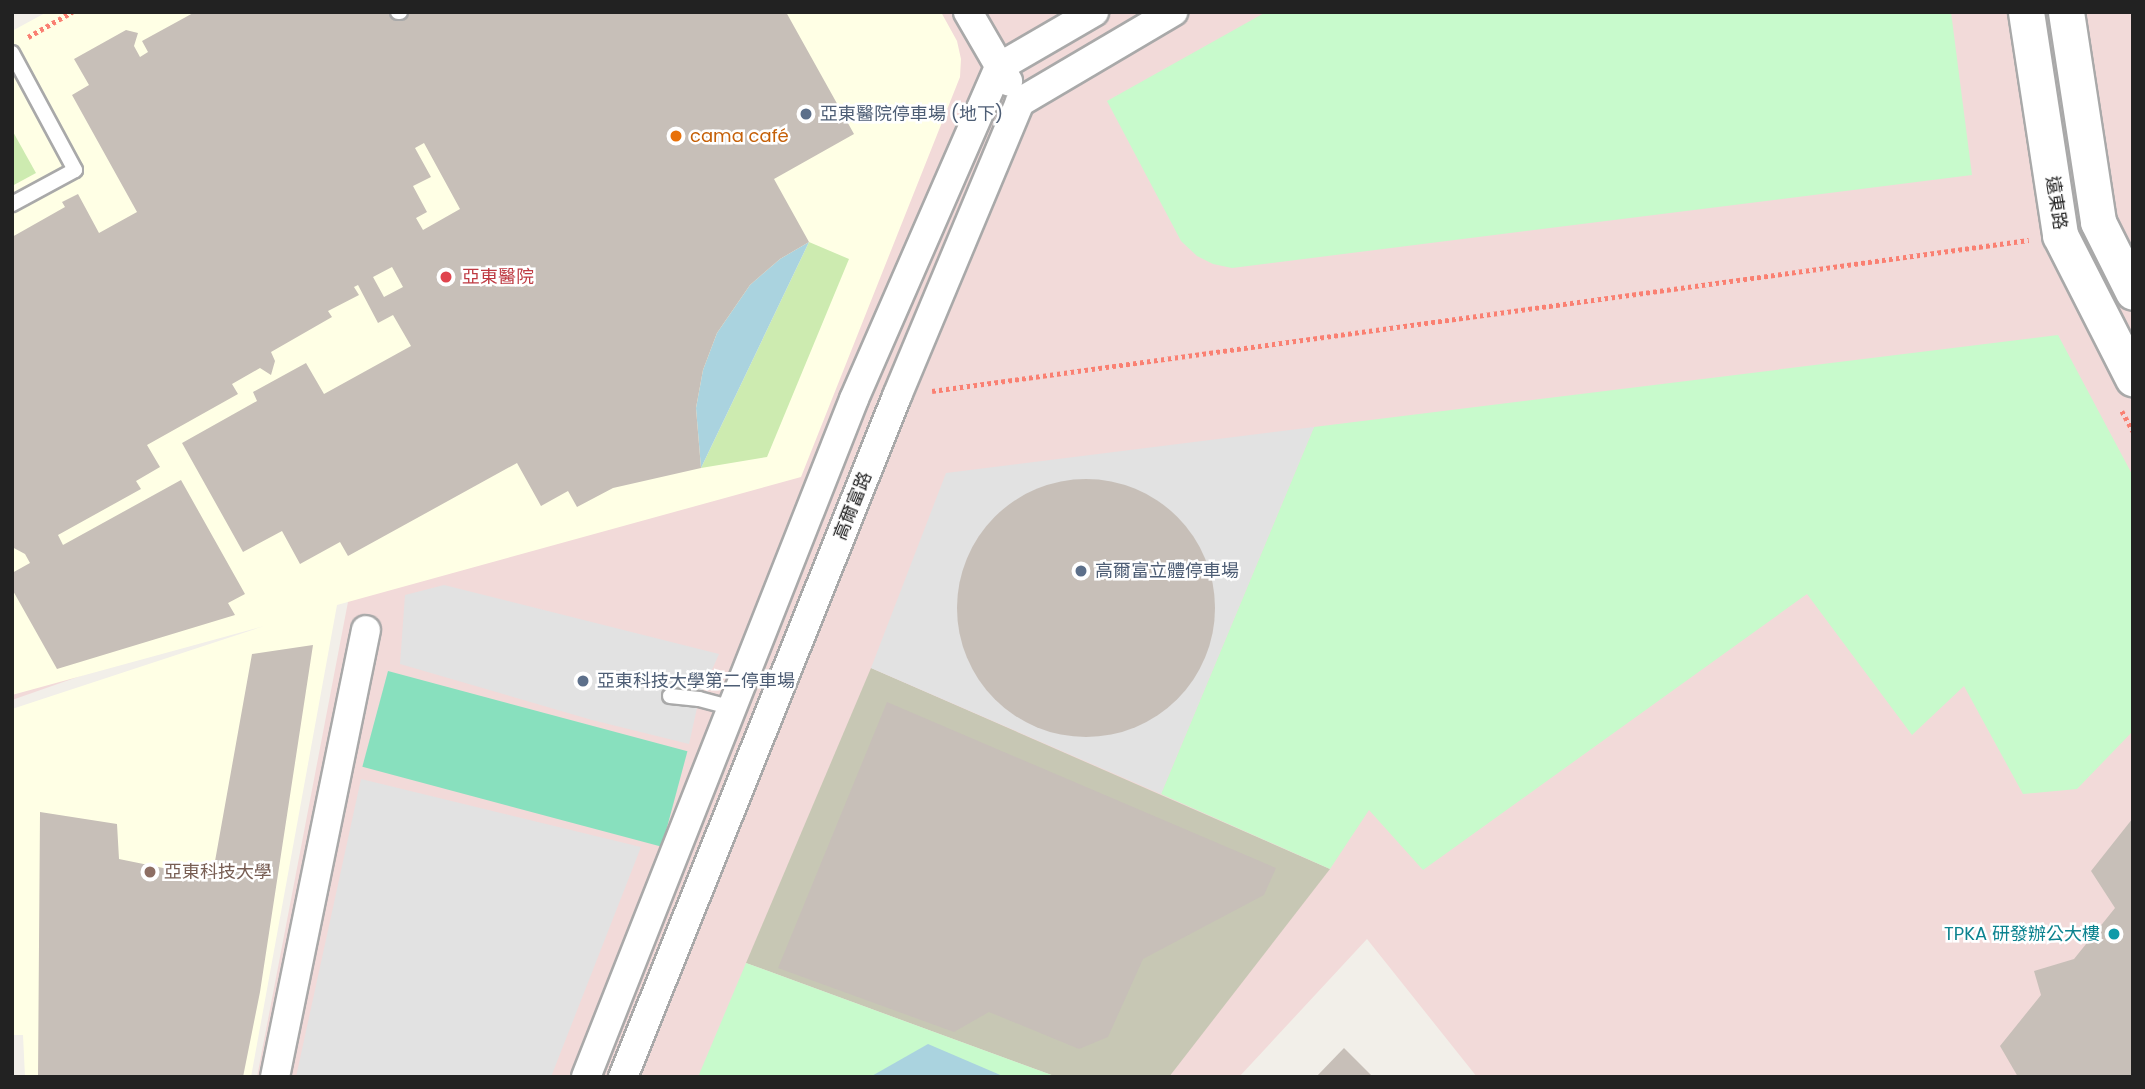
<!DOCTYPE html>
<meta charset="utf-8">
<style>
body{margin:0}
#map{position:relative;width:2145px;height:1089px;overflow:hidden;background:#f2efe9;font-family:Poppins,"Noto Sans TC",sans-serif}
div>[style]{position:absolute}
[style*='--x']{left:calc(var(--x)*1px);top:calc(var(--y)*1px);width:calc(var(--w)*1px);rotate:calc(var(--a)*1deg)}
.commercial>*{inset:0;background:#f2dad9}
.education>*{inset:0;background:#ffffe5}
.construction>*{inset:0;background:#c7c7b4}
.grass>*{inset:0;background:#cdebb0}
.park>*{inset:0;background:#c8facc}
.pitch>*{inset:0;background:#88e0be;transform-origin:0 0}
.parking>*{inset:0;background:#e2e2e2}
.water>*{inset:0;background:#aad3df}
.building>*{inset:0;background:#c7bfb8}
.round{border-radius:50%}
.path>*{height:4.5px;margin-top:-2.25px;transform-origin:0;background:repeating-linear-gradient(90deg,#fa8072 0 3.5px,transparent 0 7px)}
.roads{filter:drop-shadow(2px 0 #a9a9a9) drop-shadow(-2px 0 #a9a9a9) drop-shadow(0 2px #a9a9a9) drop-shadow(0 -2px #a9a9a9)}
.service>*{height:14px;margin:-7px;padding:0 7px;transform-origin:7px;border-radius:7px;background:#fff}
.minor>*{height:28px;margin:-14px;padding:0 14px;transform-origin:14px;border-radius:14px;background:#fff}
.tertiary>*{height:35px;margin:-17.5px;padding:0 17.5px;transform-origin:17.5px;border-radius:17.5px;background:#fff}
.dots>*{width:19px;height:19px;translate:-50% -50%;box-sizing:border-box;border:4px solid #fff;border-radius:50%}
span{translate:-50% -50%;white-space:nowrap;text-align:center;line-height:1.15;-webkit-text-stroke:5px #fff;paint-order:stroke}
.service-label{font-size:18px;color:#4e5e75}
.left{translate:0 -50%;text-align:left}
.food-label{font-size:18px;color:#c56008}
.street-label{font-size:18px;color:#222}
.health-label{font-size:18px;color:#be3a42}
.education-label{font-size:18px;color:#785e54}
.culture-label{font-size:18px;color:#0d838f}
.right{translate:-100% -50%;text-align:right}
.frame{position:absolute;inset:0;border:14px solid #222;pointer-events:none}
</style>
<div id="map">
<div class="commercial">
<div style="clip-path:polygon(83px 12px,2133px 12px,2133px 1077px,1477px 1077px,1367px 939px,1239px 1077px,257px 1077px,352px 581px,12px 700px,12px 52px)"></div>
</div>
<div class="education">
<div style="clip-path:polygon(47px 12px,941px 12px,957px 41px,961px 59px,960px 77px,801px 477px,337px 605px,251px 1077px,25px 1077px,23px 1035px,12px 1035px,12px 709px,264px 626px,12px 695px,12px 31px)"></div>
</div>
<div class="construction">
<div style="clip-path:polygon(871px 668px,1330px 869px,1169px 1077px,1057px 1077px,746px 963px)"></div>
</div>
<div class="grass">
<div style="clip-path:polygon(12px 130px,36px 173px,12px 186px)"></div>
<div style="clip-path:polygon(809px 242px,849px 259px,767px 457px,701px 468px)"></div>
</div>
<div class="park">
<div style="clip-path:polygon(1266px 12px,1951px 12px,1972px 175px,1232px 268px,1213px 264px,1197px 256px,1181px 241px,1107px 101px)"></div>
<div style="clip-path:polygon(2058px 335px,2133px 476px,2133px 731px,2077px 789px,2023px 794px,1964px 686px,1912px 735px,1807px 594px,1423px 870px,1369px 810px,1330px 869px,1161px 794px,1314px 427px)"></div>
<div style="clip-path:polygon(746px 963px,1057px 1077px,698px 1077px)"></div>
</div>
<div class="pitch">
<div style="left:388px;top:671px;width:310px;height:99px;rotate:15deg"></div>
</div>
<div class="parking">
<div style="clip-path:polygon(1314px 427px,1161px 794px,871px 668px,946px 473px)"></div>
<div style="clip-path:polygon(444px 585px,719px 654px,699px 699px,689px 744px,592px 720px,400px 664px,405px 595px)"></div>
<div style="clip-path:polygon(361px 779px,641px 847px,551px 1077px,296px 1077px)"></div>
</div>
<div class="water">
<div style="clip-path:polygon(809px 242px,701px 468px,696px 408px,703px 370px,717px 333px,750px 285px,780px 259px)"></div>
<div style="clip-path:polygon(928px 1044px,1005px 1077px,870px 1077px)"></div>
</div>
<div class="building">
<div style="clip-path:polygon(evenodd,195px 12px,786px 12px,854px 134px,774px 179px,809px 242px,780px 259px,750px 285px,717px 333px,703px 370px,696px 408px,701px 468px,613px 488px,577px 507px,568px 491px,541px 506px,517px 463px,348px 556px,340px 542px,300px 564px,282px 531px,243px 552px,182px 443px,257px 401px,253px 392px,306px 363px,324px 394px,411px 346px,393px 315px,378px 323px,358px 285px,354px 287px,359px 295px,328px 311px,332px 317px,271px 352px,275px 361px,271px 375px,260px 368px,232px 384px,238px 394px,147px 445px,160px 467px,136px 481px,141px 489px,58px 535px,63px 545px,181px 480px,245px 594px,228px 603px,235px 615px,57px 669px,12px 589px,12px 573px,30px 563px,25px 554px,12px 547px,12px 237px,65px 207px,62px 202px,78px 194px,99px 233px,137px 212px,72px 95px,89px 85px,74px 59px,126px 30px,138px 33px,134px 46px,140px 57px,148px 52px,142px 41px,195px 12px,424px 143px,460px 209px,423px 230px,416px 218px,427px 212px,413px 186px,431px 177px,415px 148px,424px 143px,195px 12px,392px 267px,403px 287px,384px 297px,373px 277px,392px 267px)"></div>
<div class="round" style="left:957px;top:479px;width:258px;height:258px"></div>
<div style="clip-path:polygon(313px 645px,260px 992px,243px 1077px,38px 1077px,40px 812px,117px 824px,119px 859px,212px 878px,252px 654px)"></div>
<div style="clip-path:polygon(887px 702px,1276px 868px,1264px 895px,1143px 959px,1108px 1037px,1079px 1049px,989px 1012px,954px 1032px,778px 968px)"></div>
<div style="clip-path:polygon(2133px 818px,2133px 1077px,2018px 1077px,2000px 1046px,2041px 995px,2034px 971px,2074px 959px,2115px 908px,2091px 871px)"></div>
<div style="clip-path:polygon(1344px 1048px,1373px 1077px,1316px 1077px)"></div>
</div>
<div class="path">
<div style="--x:28;--y:37;--w:51;--a:-29.6"></div>
<div style="--x:932;--y:391;--w:1107;--a:-7.84"></div>
<div style="--x:2122;--y:411;--w:23;--a:61"></div>
</div>
<div class="roads">
<div class="service">
<div style="--x:398;--y:12;--w:2;--a:0"></div>
<div style="--x:12;--y:53;--w:133;--a:61.7"></div>
<div style="--x:75;--y:170;--w:72;--a:151.6"></div>
<div style="--x:670;--y:696;--w:29;--a:6"></div>
<div style="--x:699;--y:699;--w:35;--a:15"></div>
</div>
<div class="minor">
<div style="--x:968;--y:12;--w:80;--a:59.9"></div>
<div style="--x:275;--y:1077;--w:456;--a:-78.5"></div>
<div style="--x:586;--y:1077;--w:729;--a:-68.43"></div>
<div style="--x:854;--y:399;--w:362;--a:-66.4"></div>
<div style="--x:999;--y:67;--w:110;--a:-30.1"></div>
<div style="--x:623;--y:1077;--w:734;--a:-68.08"></div>
<div style="--x:897;--y:396;--w:319;--a:-67.3"></div>
<div style="--x:1020;--y:102;--w:178;--a:-30.5"></div>
</div>
<div class="tertiary">
<div style="--x:2026;--y:12;--w:226;--a:81.3"></div>
<div style="--x:2060;--y:235;--w:161;--a:63"></div>
<div style="--x:2066;--y:12;--w:212;--a:81.3"></div>
<div style="--x:2098;--y:222;--w:78;--a:63.4"></div>
</div>
</div>
<div class="dots">
<div style="left:806px;top:114px;background:#5c6f8a"></div>
<div style="left:676px;top:136px;background:#e8710a"></div>
<div style="left:446px;top:277px;background:#e0444e"></div>
<div style="left:1081px;top:571px;background:#5c6f8a"></div>
<div style="left:583px;top:681px;background:#5c6f8a"></div>
<div style="left:150px;top:872px;background:#8d6e63"></div>
<div style="left:2114px;top:934px;background:#0f9aa8"></div>
</div>
<div class="service-label">
<span class="left" style="left:820px;top:114px">亞東醫院停車場 (地下)</span>
<span class="left" style="left:1095px;top:571px">高爾富立體停車場</span>
<span class="left" style="left:597px;top:681px">亞東科技大學第二停車場</span>
</div>
<div class="food-label">
<span class="left" style="left:690px;top:136px">cama café</span>
</div>
<div class="street-label">
<span style="left:2056px;top:203px;rotate:81deg">遠東路</span>
<span style="left:853px;top:506px;rotate:-68deg">高爾富路</span>
</div>
<div class="health-label">
<span class="left" style="left:462px;top:277px">亞東醫院</span>
</div>
<div class="education-label">
<span class="left" style="left:164px;top:872px">亞東科技大學</span>
</div>
<div class="culture-label">
<span class="right" style="left:2100px;top:934px">TPKA 研發辦公大樓</span>
</div>
<div class="frame"></div>
</div>
